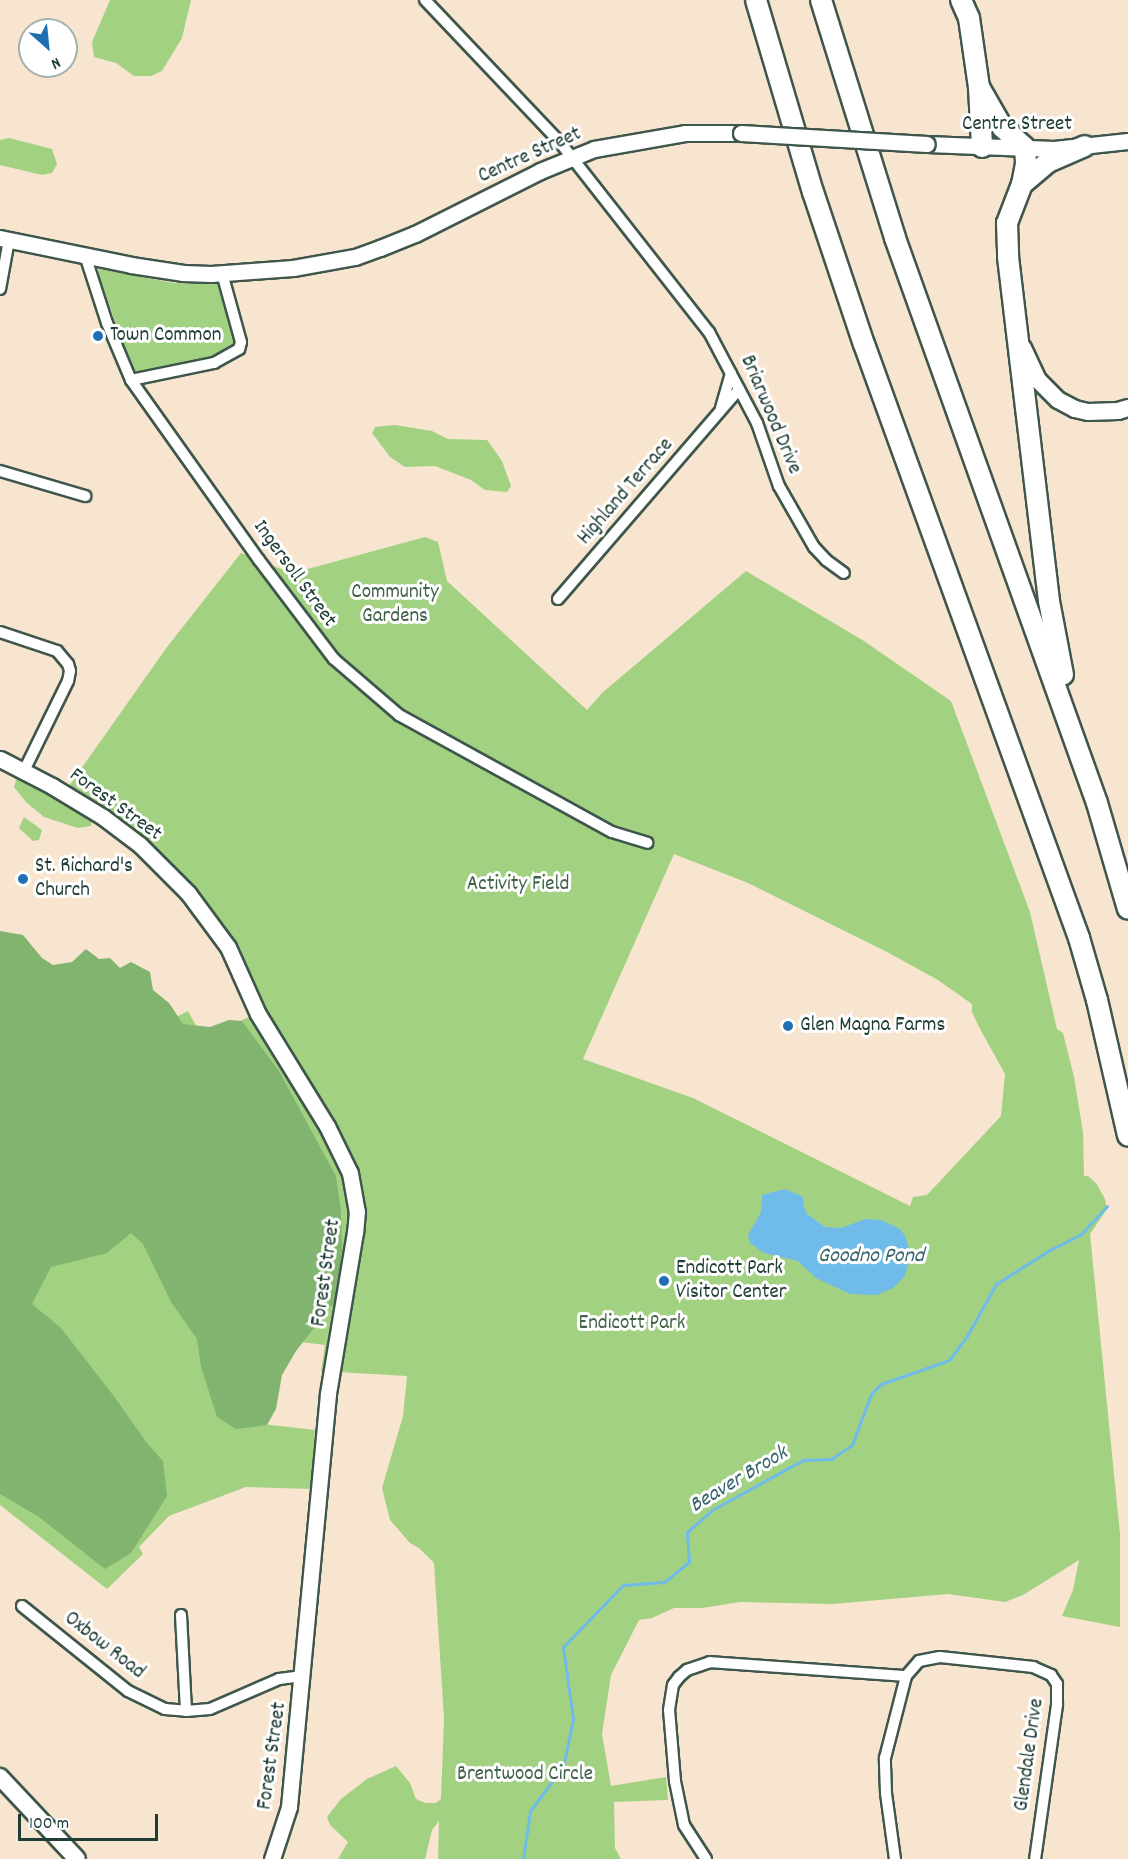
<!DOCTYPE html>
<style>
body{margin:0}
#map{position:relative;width:1128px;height:1859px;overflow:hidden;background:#f7e5d0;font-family:Dekko,sans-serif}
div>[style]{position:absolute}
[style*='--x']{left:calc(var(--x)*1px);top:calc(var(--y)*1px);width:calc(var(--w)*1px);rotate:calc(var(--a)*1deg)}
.green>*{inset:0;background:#a2d281}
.forest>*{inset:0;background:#81b46f}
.water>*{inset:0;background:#6fbbe9}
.stream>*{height:3px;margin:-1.5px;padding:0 1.5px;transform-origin:1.5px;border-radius:1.5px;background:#6fbbe9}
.roads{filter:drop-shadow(2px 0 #3f564b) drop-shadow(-2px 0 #3f564b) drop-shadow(0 2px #3f564b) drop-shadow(0 -2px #3f564b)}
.street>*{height:10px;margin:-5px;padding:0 5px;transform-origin:5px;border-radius:5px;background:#fff}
.secondary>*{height:15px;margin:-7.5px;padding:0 7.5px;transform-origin:7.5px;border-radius:7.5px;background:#fff}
.primary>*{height:16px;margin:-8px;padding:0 8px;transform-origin:8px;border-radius:8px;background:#fff}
.highway>*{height:20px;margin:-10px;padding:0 10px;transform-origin:10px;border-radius:10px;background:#fff}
.bridges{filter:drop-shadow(2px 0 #3f564b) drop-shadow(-2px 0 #3f564b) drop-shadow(0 2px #3f564b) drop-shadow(0 -2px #3f564b)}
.secondary-bridge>*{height:15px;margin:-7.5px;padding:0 7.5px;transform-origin:7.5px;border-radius:7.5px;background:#fff}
.dots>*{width:16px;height:16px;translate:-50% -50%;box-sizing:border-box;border:3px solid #fff;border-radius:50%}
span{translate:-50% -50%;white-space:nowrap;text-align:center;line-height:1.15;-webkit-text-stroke:6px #fff;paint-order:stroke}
.street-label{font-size:21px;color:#1f3d34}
.poi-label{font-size:21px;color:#1f3d34}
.left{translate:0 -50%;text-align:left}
.park-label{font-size:21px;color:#406247}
.water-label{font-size:22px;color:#37636a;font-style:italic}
.north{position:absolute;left:18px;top:18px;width:60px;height:60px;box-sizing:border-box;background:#fff;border:2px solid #a5b1ae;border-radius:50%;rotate:153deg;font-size:16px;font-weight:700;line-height:24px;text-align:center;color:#1f3d34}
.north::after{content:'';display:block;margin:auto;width:21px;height:27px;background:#1f6fb2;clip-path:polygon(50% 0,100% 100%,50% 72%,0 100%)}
.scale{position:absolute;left:18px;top:1814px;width:140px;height:27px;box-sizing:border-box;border:3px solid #1f3d34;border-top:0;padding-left:8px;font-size:18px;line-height:21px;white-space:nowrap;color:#1f3d34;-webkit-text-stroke:4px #fff;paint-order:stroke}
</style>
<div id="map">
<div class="green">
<div style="clip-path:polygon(110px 0,191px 0,182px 38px,162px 71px,151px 76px,134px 76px,116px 63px,94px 57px,92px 42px)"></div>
<div style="clip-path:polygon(9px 138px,52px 149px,57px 164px,52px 173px,42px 175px,0 165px,0 140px)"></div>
<div style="clip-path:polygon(99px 269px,174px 283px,220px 284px,235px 333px,233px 349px,213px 360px,143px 372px,132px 370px,98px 273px)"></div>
<div style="clip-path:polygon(395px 425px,432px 431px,448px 439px,487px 440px,502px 461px,511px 486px,507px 492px,485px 490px,471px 480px,435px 466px,405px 467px,390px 457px,372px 433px,375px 427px)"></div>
<div style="clip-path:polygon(evenodd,425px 537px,438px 542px,447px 581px,587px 710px,602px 693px,746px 571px,864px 641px,951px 701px,1030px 912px,1057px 1029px,1063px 1033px,1074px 1077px,1083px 1132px,1084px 1176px,1088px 1176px,1096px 1183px,1105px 1199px,1107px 1209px,1090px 1234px,1120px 1534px,1120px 1627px,1062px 1616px,1073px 1590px,1079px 1560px,1023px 1595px,1005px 1602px,948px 1594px,833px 1604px,740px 1602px,702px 1608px,674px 1608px,652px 1618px,639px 1620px,611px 1675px,602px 1734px,611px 1786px,666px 1777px,668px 1800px,614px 1802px,615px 1848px,621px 1859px,438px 1859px,439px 1821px,432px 1830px,425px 1859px,338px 1859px,348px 1842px,330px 1825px,327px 1817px,341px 1799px,367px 1779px,396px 1766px,410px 1783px,416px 1799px,425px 1803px,436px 1803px,441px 1799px,444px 1718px,434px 1563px,419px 1548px,410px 1543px,390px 1520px,382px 1488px,403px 1416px,407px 1376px,321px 1371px,325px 1345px,259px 1337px,253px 1423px,315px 1430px,311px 1489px,246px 1487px,169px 1516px,139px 1547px,143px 1554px,107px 1589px,0 1505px,0 1043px,142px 1034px,188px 1011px,204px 1040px,260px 1011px,234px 943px,211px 910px,139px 833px,81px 799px,69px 786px,167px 647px,241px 553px,299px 576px,304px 570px,425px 537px,674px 854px,748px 883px,887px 952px,938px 980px,972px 1004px,972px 1012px,979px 1027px,1005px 1074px,1001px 1116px,927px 1195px,913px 1197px,910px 1206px,693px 1098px,583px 1059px,674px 854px)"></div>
<div style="clip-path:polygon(23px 778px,85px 813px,92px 820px,91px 826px,78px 828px,44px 817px,26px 802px,14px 787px,16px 780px)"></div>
<div style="clip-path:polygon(24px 817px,42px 830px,39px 840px,33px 841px,19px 828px)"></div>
</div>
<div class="forest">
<div style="clip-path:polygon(0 931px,23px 935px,42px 958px,53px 965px,72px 962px,86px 949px,99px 959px,110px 958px,120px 968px,131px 962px,150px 972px,153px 990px,169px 1003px,183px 1024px,210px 1027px,229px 1020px,242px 1021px,279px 1071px,336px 1176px,341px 1211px,342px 1250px,337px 1299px,296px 1351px,282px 1375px,276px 1409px,267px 1425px,236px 1429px,217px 1417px,201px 1367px,197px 1339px,171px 1302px,143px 1244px,131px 1233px,107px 1253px,51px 1267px,32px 1304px,61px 1328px,116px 1399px,146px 1442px,163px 1461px,167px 1496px,131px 1553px,105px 1569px,39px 1517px,0 1494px)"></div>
</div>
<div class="water">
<div style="clip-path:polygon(785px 1189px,803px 1197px,803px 1205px,807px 1214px,825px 1227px,841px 1228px,866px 1219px,881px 1220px,900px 1229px,905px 1236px,911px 1255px,905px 1276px,893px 1288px,877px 1295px,850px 1294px,816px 1278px,798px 1261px,764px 1253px,750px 1243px,748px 1235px,761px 1212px,762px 1195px)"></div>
</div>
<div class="stream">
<div style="--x:523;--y:1859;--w:49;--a:-81.7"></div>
<div style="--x:530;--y:1811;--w:55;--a:-53.1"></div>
<div style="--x:563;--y:1767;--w:49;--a:-78.2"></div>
<div style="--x:573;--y:1719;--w:73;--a:-97.9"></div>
<div style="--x:563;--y:1647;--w:86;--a:-45.9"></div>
<div style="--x:623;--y:1585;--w:41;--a:-4.2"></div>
<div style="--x:664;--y:1582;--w:32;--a:-39"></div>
<div style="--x:689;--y:1562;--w:30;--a:-94"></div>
<div style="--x:687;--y:1532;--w:33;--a:-41"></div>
<div style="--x:712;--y:1510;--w:104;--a:-28.8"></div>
<div style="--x:803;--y:1460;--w:28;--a:-2"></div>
<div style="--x:831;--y:1459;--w:25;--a:-34"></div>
<div style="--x:852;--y:1445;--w:54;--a:-69.6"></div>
<div style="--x:871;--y:1394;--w:14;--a:-45"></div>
<div style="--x:881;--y:1384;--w:72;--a:-19.4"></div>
<div style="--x:949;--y:1360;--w:30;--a:-53"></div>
<div style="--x:967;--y:1336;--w:60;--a:-60.9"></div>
<div style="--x:996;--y:1284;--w:62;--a:-32.4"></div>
<div style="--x:1048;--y:1251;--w:37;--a:-27"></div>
<div style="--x:1081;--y:1234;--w:38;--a:-47"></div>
</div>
<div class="roads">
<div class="street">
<div style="--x:425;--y:0;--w:195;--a:46.5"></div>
<div style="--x:559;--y:141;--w:243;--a:51.9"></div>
<div style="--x:709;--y:332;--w:103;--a:62.2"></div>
<div style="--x:757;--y:423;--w:67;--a:70.8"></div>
<div style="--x:779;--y:486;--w:70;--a:60.2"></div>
<div style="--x:814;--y:547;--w:18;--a:47"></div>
<div style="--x:826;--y:560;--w:22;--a:36"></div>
<div style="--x:85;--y:255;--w:71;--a:72.1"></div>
<div style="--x:107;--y:323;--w:62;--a:67.2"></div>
<div style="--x:131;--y:380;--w:221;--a:54.6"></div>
<div style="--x:259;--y:560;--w:124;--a:52.9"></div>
<div style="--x:334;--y:659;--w:86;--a:40.7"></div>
<div style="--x:399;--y:715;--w:243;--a:28.8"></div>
<div style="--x:612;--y:832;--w:37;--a:17"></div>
<div style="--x:0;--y:289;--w:50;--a:-79.6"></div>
<div style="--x:131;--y:380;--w:85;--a:-11.6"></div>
<div style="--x:214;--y:363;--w:29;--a:-29"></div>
<div style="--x:239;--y:349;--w:7;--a:-74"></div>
<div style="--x:241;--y:342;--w:72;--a:-105.4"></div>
<div style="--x:721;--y:408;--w:36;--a:-74"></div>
<div style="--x:0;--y:471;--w:89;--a:16.4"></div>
<div style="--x:558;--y:599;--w:277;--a:-49.2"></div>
<div style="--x:0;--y:632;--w:60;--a:18.4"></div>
<div style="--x:57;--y:651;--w:17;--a:50"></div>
<div style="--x:68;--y:664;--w:7;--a:74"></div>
<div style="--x:70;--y:671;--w:10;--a:101"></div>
<div style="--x:68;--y:681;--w:100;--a:116.1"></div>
<div style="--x:22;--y:1606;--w:136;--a:38.7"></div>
<div style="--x:128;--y:1691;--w:41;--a:25.9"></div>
<div style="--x:165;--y:1709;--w:21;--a:5"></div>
<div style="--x:186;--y:1711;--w:24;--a:-5"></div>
<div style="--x:210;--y:1709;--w:75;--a:-23.5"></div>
<div style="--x:279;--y:1679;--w:24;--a:-7"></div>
<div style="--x:181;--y:1615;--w:96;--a:87"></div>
<div style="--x:706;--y:1859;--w:40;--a:-122.9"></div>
<div style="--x:684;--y:1825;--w:45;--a:-101.6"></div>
<div style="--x:675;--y:1781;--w:71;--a:-94.8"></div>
<div style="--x:669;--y:1710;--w:25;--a:-81"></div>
<div style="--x:673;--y:1685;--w:10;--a:-53"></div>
<div style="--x:679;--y:1677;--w:11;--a:-41"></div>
<div style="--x:687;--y:1670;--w:24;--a:-19"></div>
<div style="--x:710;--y:1662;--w:196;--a:4.1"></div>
<div style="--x:895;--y:1859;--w:67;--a:-97.8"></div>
<div style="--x:886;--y:1793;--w:35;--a:-92"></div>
<div style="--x:885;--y:1758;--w:85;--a:-75.6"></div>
<div style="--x:906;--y:1676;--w:20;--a:-49"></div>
<div style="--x:919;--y:1661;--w:21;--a:-11"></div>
<div style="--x:940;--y:1657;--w:94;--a:6.1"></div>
<div style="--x:1033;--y:1667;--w:20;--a:24"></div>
<div style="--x:1051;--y:1675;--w:11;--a:56"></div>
<div style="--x:1057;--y:1684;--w:21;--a:90"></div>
<div style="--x:1057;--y:1705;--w:156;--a:98.1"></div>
</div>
<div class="secondary">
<div style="--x:927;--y:144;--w:127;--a:2.3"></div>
<div style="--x:1054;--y:149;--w:74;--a:-6.2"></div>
<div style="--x:0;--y:238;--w:134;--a:11.6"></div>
<div style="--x:131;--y:265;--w:53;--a:8.7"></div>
<div style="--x:183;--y:273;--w:28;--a:2"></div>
<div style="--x:211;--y:274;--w:82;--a:-4.2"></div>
<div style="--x:293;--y:268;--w:63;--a:-10.1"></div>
<div style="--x:355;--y:257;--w:27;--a:-20"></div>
<div style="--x:380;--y:248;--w:38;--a:-22"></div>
<div style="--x:415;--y:234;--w:140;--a:-26.7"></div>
<div style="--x:540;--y:171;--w:58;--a:-22.2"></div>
<div style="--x:594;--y:149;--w:92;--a:-10"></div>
<div style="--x:685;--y:133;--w:56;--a:0"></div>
<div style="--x:0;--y:759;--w:59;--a:27.4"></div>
<div style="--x:52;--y:786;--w:60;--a:31.3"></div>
<div style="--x:103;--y:817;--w:46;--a:37.1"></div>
<div style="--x:140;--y:845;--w:68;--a:45"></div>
<div style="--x:188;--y:893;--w:67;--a:53.5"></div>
<div style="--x:228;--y:947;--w:73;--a:65.9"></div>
<div style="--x:258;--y:1014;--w:132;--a:58.4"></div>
<div style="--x:327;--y:1126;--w:52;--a:63.9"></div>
<div style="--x:350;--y:1173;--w:39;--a:80"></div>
<div style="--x:357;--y:1211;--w:21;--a:95"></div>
<div style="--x:355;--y:1232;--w:164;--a:99.5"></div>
<div style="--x:328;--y:1394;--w:415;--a:95.4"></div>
<div style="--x:289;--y:1807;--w:55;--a:108.1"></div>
</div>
<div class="primary">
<div style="--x:1023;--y:348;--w:35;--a:65"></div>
<div style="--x:1038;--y:380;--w:28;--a:45"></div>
<div style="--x:1058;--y:400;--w:19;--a:28"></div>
<div style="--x:1075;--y:409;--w:13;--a:13"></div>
<div style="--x:1088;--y:412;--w:30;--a:-2"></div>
<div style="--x:1118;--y:411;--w:10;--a:-17"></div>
<div style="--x:0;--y:1777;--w:112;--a:46.8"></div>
</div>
<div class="highway">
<div style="--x:756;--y:0;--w:200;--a:73.5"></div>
<div style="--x:813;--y:192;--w:160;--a:71.5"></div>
<div style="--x:864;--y:344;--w:632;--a:70.1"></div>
<div style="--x:1079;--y:938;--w:65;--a:73.8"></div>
<div style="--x:1097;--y:1000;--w:139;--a:77.1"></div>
<div style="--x:821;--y:0;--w:249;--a:72.7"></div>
<div style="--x:895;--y:238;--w:600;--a:70.33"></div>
<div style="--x:1097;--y:803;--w:110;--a:73.7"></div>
<div style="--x:961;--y:0;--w:20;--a:66"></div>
<div style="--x:969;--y:18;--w:70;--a:81.8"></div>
<div style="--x:979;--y:87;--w:60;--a:87.1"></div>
<div style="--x:979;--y:87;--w:46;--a:60.1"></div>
<div style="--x:1002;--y:127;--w:31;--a:42"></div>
<div style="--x:1025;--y:148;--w:16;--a:86"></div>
<div style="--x:1026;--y:164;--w:20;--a:101"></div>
<div style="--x:1022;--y:184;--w:42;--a:111"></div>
<div style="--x:1007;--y:223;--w:34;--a:88"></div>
<div style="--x:1008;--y:257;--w:346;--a:83.2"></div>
<div style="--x:1049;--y:601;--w:75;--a:79.3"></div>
<div style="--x:1022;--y:184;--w:34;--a:-40"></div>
<div style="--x:1048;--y:162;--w:40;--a:-23.4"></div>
</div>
</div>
<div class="bridges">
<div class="secondary-bridge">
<div style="--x:741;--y:133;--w:186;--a:3.4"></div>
</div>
</div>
<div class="dots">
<div style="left:98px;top:336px;background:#1f6fb2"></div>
<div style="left:23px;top:879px;background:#1f6fb2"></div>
<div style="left:788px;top:1026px;background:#1f6fb2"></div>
<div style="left:664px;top:1281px;background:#1f6fb2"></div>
</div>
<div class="street-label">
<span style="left:1017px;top:125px">Centre Street</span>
<span style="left:530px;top:156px;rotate:-24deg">Centre Street</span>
<span style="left:770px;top:415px;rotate:67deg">Briarwood Drive</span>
<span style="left:626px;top:492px;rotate:-49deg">Highland Terrace</span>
<span style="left:294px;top:574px;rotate:54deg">Ingersoll Street</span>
<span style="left:115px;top:805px;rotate:36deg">Forest Street</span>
<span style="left:327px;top:1273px;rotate:-82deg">Forest Street</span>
<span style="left:104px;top:1646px;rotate:38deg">Oxbow Road</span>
<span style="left:1030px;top:1755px;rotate:-82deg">Glendale Drive</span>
<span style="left:273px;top:1756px;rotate:-82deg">Forest Street</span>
</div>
<div class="poi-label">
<span class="left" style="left:110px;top:336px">Town Common</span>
<span class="left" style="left:35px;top:879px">St. Richard's<br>Church</span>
<span class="left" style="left:800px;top:1026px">Glen Magna Farms</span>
<span class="left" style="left:676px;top:1281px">Endicott Park<br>Visitor Center</span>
</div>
<div class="park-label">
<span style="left:395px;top:605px">Community<br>Gardens</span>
<span style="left:518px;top:885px">Activity Field</span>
<span style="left:632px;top:1324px">Endicott Park</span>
<span style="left:525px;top:1775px">Brentwood Circle</span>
</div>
<div class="water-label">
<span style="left:871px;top:1257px">Goodno Pond</span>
<span style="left:739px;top:1480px;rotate:-31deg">Beaver Brook</span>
</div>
<div class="north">N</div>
<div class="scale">100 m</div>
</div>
